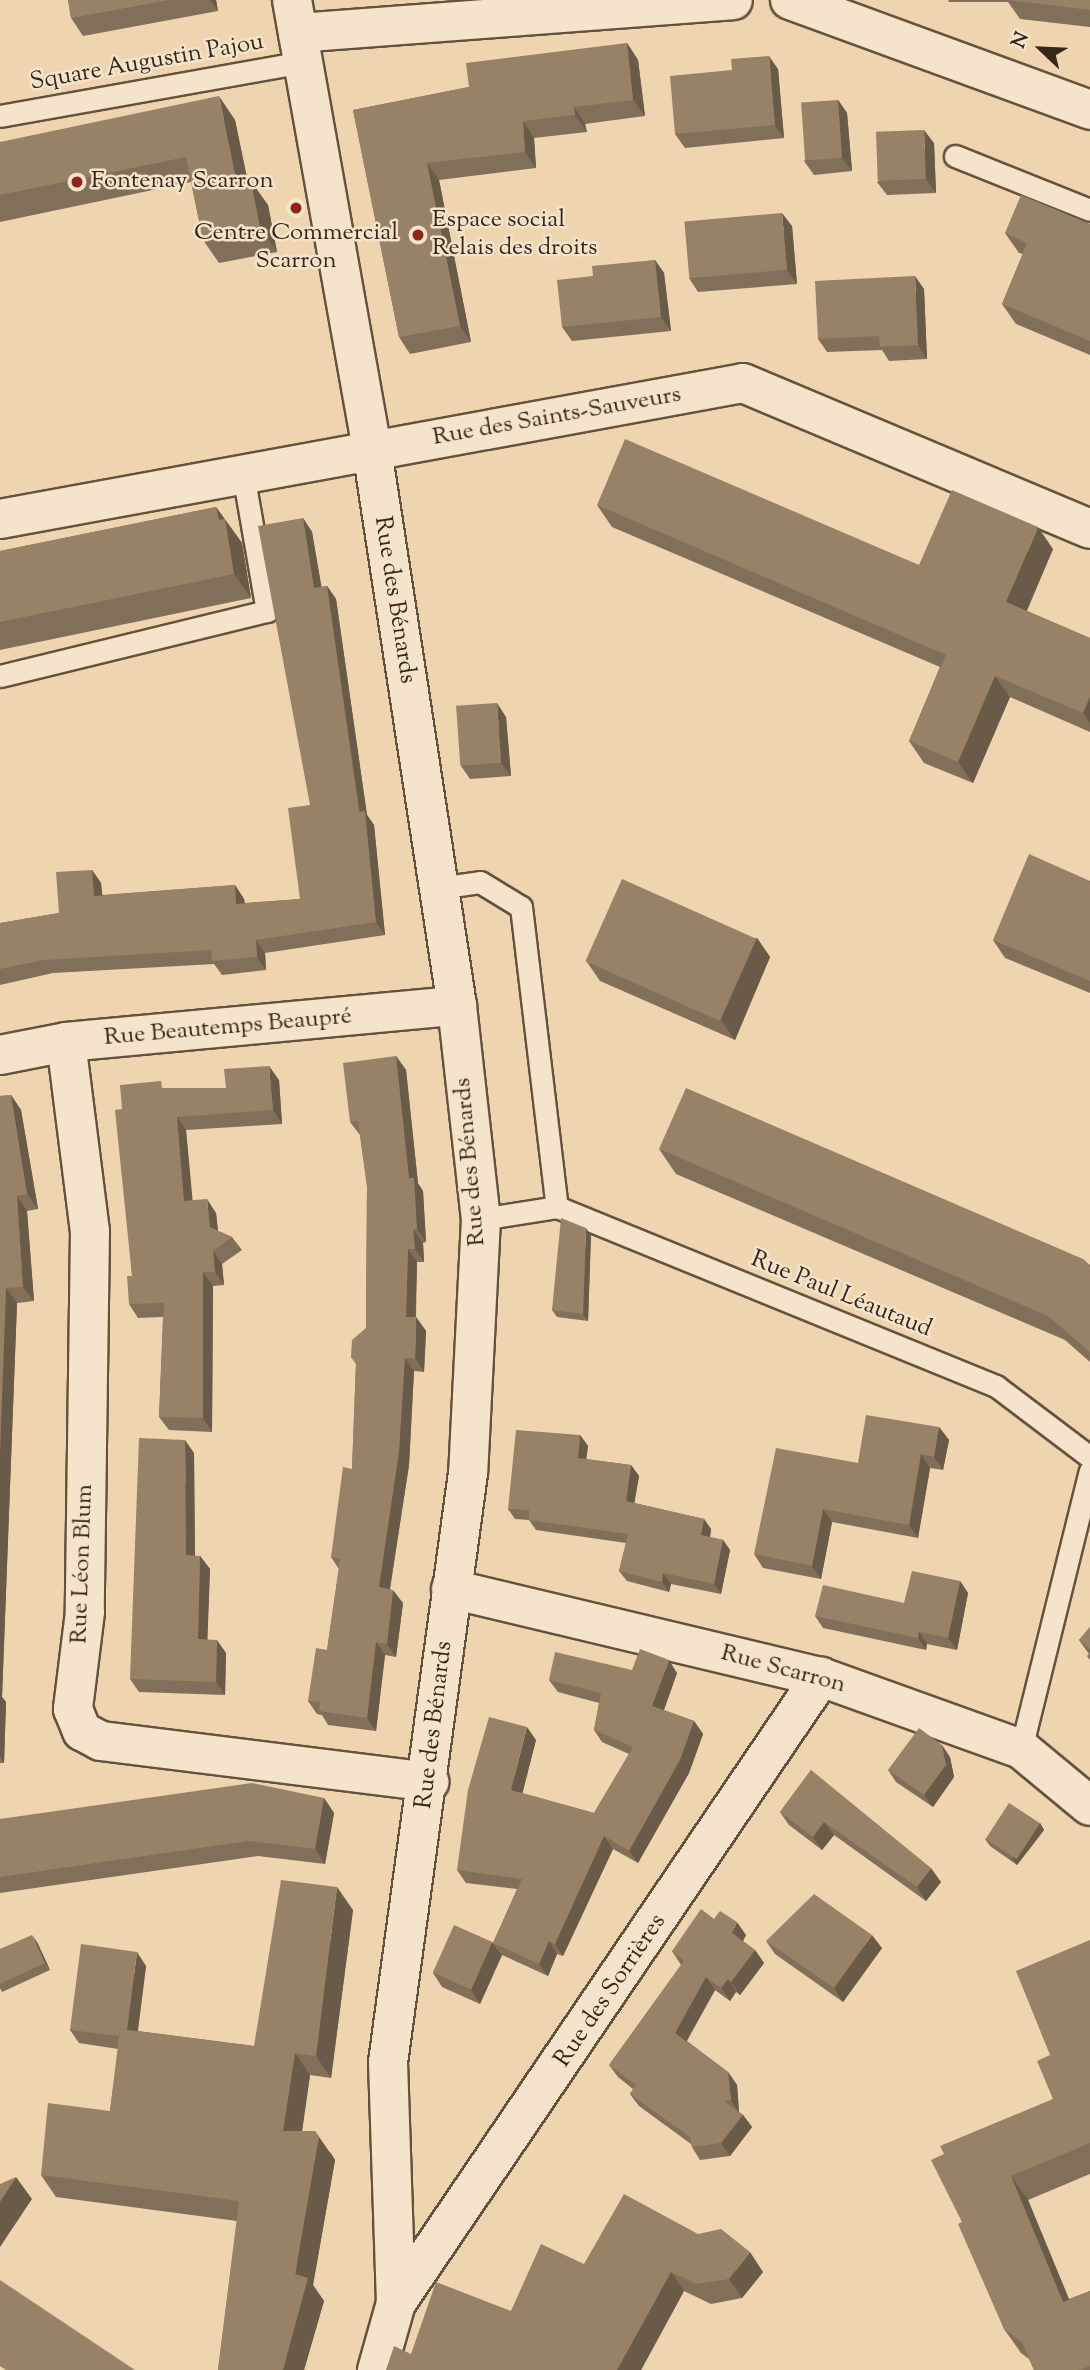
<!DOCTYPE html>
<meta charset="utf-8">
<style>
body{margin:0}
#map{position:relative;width:1090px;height:2370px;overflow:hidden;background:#efd4b0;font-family:"Sorts Mill Goudy",serif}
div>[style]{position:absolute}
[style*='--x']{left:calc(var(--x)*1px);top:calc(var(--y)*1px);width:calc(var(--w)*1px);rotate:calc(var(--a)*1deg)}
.roads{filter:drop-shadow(2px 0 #65523d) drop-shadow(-2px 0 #65523d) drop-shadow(0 2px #65523d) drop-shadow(0 -2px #65523d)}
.service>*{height:21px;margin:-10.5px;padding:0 10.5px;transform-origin:10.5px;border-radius:10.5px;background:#f5e3cc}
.minor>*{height:38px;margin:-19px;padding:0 19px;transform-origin:19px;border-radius:19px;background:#f5e3cc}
.wall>*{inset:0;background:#826f59}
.shaded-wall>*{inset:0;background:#6a5a48}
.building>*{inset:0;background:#978167;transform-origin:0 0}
.dots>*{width:19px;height:19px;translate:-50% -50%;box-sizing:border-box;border:4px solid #f5e3cc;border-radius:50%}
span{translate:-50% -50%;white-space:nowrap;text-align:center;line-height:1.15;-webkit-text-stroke:5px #f5e3cc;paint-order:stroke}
.street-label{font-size:24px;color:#372717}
.poi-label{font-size:24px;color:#372717}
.left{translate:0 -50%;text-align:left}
.north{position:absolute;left:1006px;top:14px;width:70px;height:70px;-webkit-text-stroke:5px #f5e3cc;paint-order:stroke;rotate:293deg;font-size:19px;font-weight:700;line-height:28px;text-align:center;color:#372717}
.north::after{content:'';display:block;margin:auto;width:24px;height:32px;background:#372717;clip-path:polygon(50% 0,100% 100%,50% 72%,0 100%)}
</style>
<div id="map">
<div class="roads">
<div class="service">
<div style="--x:0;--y:116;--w:308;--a:-10.1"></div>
<div style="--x:955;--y:156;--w:145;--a:21.8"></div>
<div style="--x:0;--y:676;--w:275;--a:-13.7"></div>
<div style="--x:267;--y:611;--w:139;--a:-99.9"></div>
<div style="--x:438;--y:888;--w:42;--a:-8.1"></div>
<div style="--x:480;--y:882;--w:48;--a:31.4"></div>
<div style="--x:521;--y:907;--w:302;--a:83.2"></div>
<div style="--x:481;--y:1219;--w:77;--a:-9"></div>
<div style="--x:557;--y:1207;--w:474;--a:22.2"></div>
<div style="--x:996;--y:1386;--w:118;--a:37.1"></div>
<div style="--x:1021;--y:1749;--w:286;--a:-76.1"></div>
</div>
<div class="minor">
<div style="--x:292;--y:0;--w:457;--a:79.9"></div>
<div style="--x:372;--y:450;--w:562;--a:81.31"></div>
<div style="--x:457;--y:1006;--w:214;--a:83.6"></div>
<div style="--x:481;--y:1219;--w:254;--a:92.9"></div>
<div style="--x:468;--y:1473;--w:594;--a:97.73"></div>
<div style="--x:388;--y:2062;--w:241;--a:88.1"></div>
<div style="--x:396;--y:2303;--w:70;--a:105.8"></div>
<div style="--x:790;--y:0;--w:320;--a:20.1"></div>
<div style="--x:298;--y:33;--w:436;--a:-4.3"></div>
<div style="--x:0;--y:519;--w:755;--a:-10.37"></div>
<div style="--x:743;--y:383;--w:376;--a:22.8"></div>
<div style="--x:66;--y:1042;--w:191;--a:82.8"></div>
<div style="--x:90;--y:1231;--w:381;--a:90.8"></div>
<div style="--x:85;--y:1612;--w:98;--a:97.1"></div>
<div style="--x:73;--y:1709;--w:24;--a:68"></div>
<div style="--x:82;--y:1731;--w:21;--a:28"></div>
<div style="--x:101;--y:1741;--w:331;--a:7.1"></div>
<div style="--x:0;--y:1055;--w:67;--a:-11.1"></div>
<div style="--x:66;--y:1042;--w:393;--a:-5.3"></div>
<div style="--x:451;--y:1589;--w:380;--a:13.4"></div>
<div style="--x:821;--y:1677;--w:213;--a:19.8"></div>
<div style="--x:1021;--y:1749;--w:89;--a:39.6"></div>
<div style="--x:396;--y:2303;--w:757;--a:-55.83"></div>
</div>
</div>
<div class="wall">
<div style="clip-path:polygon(68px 0,216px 0,218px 11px,83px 36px,71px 18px)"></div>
<div style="clip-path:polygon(948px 0,1090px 0,1090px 27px,1020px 19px,1008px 2px,949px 2px)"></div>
<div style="clip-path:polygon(627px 43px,638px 60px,645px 116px,585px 124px,587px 132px,534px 138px,536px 168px,439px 180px,471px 342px,410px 354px,399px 337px,353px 110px,469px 87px)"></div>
<div style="clip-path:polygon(778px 69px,784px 138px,685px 148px,675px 134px)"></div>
<div style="clip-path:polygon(838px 100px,847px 113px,852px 171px,814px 175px,804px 161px)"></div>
<div style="clip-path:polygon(235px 120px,248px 182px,268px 205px,277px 252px,219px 263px,203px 240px,191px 182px,0 222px,0 142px)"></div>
<div style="clip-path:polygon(934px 143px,936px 193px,887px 195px,877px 182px)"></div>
<div style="clip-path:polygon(1090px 224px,1090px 355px,1016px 324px,1002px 304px,1023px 254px,1019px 253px,1005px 233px)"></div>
<div style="clip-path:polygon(792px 226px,797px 284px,698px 292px,689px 278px)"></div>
<div style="clip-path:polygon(655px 260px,664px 273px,671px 331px,572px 341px,562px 327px,593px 276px)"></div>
<div style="clip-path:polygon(924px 289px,927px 359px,889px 361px,882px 350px,827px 352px,818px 339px)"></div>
<div style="clip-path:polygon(597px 505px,919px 565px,1053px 549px,1027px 611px,1090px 638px,1090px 732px,1010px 697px,973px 783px,924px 763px,909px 741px,940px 667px,612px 527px)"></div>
<div style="clip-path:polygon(216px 507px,242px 543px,251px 598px,0 650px,0 551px)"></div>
<div style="clip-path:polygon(303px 518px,312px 532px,321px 587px,327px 586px,336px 599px,367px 815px,374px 825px,385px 935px,265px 953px,266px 970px,222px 975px,214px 964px,53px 973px,0 985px,0 923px,59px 913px,92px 870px,101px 883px,102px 895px,235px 885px,244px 899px,245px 903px,300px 899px,310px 805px)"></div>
<div style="clip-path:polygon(506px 717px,511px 776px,470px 779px,461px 766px)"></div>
<div style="clip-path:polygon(1090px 881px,1090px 993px,1005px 958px,993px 940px)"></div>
<div style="clip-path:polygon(757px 938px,770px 957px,735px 1040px,600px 981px,587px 962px)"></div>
<div style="clip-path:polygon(396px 1056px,406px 1070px,418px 1184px,423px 1191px,426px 1242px,423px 1243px,424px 1262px,417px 1262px,416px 1317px,426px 1331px,424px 1372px,414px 1371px,409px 1465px,390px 1589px,403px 1603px,396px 1657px,385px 1655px,376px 1731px,328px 1725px,322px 1715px,317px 1714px,308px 1701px,327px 1650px,339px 1569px,331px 1557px,352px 1469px,356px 1364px,351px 1357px,366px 1328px,367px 1186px,360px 1135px,350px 1122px)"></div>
<div style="clip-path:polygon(279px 1080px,282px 1124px,186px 1130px,192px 1201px,216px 1213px,218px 1231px,232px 1237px,242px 1250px,222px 1264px,224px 1285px,213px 1286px,212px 1432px,169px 1430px,159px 1417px,163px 1317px,138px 1318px,129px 1304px,132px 1276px,122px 1109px,166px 1088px,226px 1088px)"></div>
<div style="clip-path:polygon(11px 1095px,21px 1110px,38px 1209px,27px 1211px,34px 1301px,17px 1303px,2px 1697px,6px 1702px,4px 1763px,0 1763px,0 1096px)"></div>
<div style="clip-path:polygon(659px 1149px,1090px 1265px,1090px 1362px,1065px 1340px,676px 1174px)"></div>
<div style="clip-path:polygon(591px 1235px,588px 1321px,557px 1317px,552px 1310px)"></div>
<div style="clip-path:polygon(939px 1427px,949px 1440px,943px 1470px,930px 1468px,918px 1538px,832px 1522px,821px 1579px,763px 1568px,754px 1554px,858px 1463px)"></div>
<div style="clip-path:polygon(580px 1435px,588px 1446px,586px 1459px,631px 1465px,639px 1476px,634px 1503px,704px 1519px,711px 1529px,710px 1537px,723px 1540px,730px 1550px,721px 1594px,671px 1584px,669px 1592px,627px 1581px,619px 1571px,626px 1543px,536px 1530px,529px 1520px,515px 1519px,508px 1509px)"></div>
<div style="clip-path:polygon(194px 1453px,195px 1556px,200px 1556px,210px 1569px,207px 1639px,226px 1653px,225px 1695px,139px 1692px,130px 1679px)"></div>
<div style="clip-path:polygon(960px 1581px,968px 1593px,957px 1650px,927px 1644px,926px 1650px,823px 1628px,815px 1616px,904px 1603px)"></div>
<div style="clip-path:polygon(1090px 1627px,1090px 1660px,1087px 1656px,1089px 1654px,1079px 1640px)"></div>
<div style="clip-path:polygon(632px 1670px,677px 1673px,664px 1710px,694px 1721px,703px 1734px,689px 1773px,638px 1863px,613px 1849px,563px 1956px,557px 1954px,548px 1976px,502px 1955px,493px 1943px,517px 1889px,466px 1883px,457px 1870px,536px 1740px,522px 1793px,594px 1813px,629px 1754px,602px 1742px,594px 1730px,599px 1703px,558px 1692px,549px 1680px)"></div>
<div style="clip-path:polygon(950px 1757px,954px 1777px,933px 1807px,896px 1782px,888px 1770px)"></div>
<div style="clip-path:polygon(811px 1770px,941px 1882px,926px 1901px,834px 1835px,822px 1850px,789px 1825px,780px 1812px)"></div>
<div style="clip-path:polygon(324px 1798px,334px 1813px,325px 1864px,258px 1856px,0 1893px,0 1819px)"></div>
<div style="clip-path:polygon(1040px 1823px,1044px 1830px,1017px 1865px,990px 1846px,985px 1839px)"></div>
<div style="clip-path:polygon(353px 1910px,331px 2078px,310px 2075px,302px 2131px,331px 2153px,335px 2160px,313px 2285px,324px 2301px,304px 2370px,218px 2370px,237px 2221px,56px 2197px,41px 2175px,110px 2111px,118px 2049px,79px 2043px,70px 2030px,146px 1966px,138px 2031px,254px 2046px)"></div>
<div style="clip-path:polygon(714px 1919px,746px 1935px,743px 1941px,755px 1950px,764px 1963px,740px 1995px,736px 1992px,730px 2001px,715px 1990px,687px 2041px,728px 2072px,737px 2085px,739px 2112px,743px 2115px,752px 2127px,730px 2156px,700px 2160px,692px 2147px,691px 2144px,639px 2106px,630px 2094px,633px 2089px,618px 2077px,609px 2065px,681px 1965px,672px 1951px)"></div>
<div style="clip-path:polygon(1090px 1940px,1090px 2174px,1028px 2200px,1069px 2299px,1090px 2291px,1090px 2370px,1034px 2370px,1029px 2359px,1021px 2353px,1004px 2329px,962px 2222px,944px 2154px,1053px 2099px,1050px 2055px)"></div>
<div style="clip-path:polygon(766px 1941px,882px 1948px,843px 2002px,775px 1954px)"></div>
<div style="clip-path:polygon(37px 1942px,50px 1970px,2px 1992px,0 1988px,0 1949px)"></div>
<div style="clip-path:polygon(492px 1942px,502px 1955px,480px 2004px,442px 1987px,433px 1973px)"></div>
<div style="clip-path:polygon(584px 2264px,763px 2272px,742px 2298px,711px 2304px,684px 2291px,641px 2370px,386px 2370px,411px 2354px,511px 2311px)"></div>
</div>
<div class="shaded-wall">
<div style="clip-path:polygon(210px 0,216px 0,218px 11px)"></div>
<div style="clip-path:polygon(627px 43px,638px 60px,645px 116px,633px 100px)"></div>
<div style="clip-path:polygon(769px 56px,778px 69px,784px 138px,775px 125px)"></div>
<div style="clip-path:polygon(219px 96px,235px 120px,253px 208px,237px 184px)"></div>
<div style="clip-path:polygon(838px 100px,847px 113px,852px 171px,842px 158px)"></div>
<div style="clip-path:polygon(574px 107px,585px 124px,587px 132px,575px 115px)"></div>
<div style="clip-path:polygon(523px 121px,534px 138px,536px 168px,525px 152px)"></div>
<div style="clip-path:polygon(924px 130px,934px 143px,936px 193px,926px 179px)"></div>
<div style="clip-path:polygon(427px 163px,439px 180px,471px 342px,460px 326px)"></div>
<div style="clip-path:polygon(251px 181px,268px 205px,277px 252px,260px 228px)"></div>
<div style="clip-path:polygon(782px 213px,792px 226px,797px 284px,787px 270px)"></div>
<div style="clip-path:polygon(655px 260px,664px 273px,671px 331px,661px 317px)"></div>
<div style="clip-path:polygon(915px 276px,924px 289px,927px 359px,918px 345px)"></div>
<div style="clip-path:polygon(216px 507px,242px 543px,251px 598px,234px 574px,219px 520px)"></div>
<div style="clip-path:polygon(303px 518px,312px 532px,324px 601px,314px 588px)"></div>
<div style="clip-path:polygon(1038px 527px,1053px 549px,1021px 623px,1006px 602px)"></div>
<div style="clip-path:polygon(327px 586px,336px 599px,367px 815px,374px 825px,385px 935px,376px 922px)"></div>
<div style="clip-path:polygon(995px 676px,1010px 697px,973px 783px,958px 762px)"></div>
<div style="clip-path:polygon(1090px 697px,1090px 723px,1083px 713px)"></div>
<div style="clip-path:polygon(497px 703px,506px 717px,511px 776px,501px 763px)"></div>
<div style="clip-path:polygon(92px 870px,101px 883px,104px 909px,94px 896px)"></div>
<div style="clip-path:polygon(235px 885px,244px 899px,246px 917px,236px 904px)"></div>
<div style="clip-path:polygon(757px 938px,770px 957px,735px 1040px,721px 1020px)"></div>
<div style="clip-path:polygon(256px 940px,265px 953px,266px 970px,257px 957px)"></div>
<div style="clip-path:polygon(396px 1056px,406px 1070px,418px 1183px,423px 1191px,426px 1242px,417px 1229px,409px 1178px)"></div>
<div style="clip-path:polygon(269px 1066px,279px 1080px,282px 1124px,273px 1110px)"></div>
<div style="clip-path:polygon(11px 1095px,21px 1110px,38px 1209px,27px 1194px)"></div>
<div style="clip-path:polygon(177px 1117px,186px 1130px,194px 1215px,184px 1201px)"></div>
<div style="clip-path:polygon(17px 1196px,27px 1211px,34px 1301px,23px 1287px)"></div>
<div style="clip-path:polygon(207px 1199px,216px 1213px,219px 1241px,210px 1227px)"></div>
<div style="clip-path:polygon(586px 1228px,591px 1235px,588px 1321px,583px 1314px)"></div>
<div style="clip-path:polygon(413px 1229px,423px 1243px,424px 1262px,415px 1249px)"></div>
<div style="clip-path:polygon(408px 1249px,417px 1262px,415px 1330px,406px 1317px)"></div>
<div style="clip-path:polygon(213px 1251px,222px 1264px,224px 1285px,215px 1272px)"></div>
<div style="clip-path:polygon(203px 1272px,213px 1286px,212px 1432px,203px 1418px)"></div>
<div style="clip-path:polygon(6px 1288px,17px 1303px,2px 1697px,6px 1702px,4px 1763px,0 1756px,0 1452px)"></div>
<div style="clip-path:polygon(416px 1317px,426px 1331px,424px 1372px,415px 1358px)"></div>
<div style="clip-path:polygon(405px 1358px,414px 1371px,409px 1465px,388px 1601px,379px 1587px)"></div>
<div style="clip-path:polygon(939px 1427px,949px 1440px,943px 1470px,934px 1457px)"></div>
<div style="clip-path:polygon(580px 1435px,588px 1446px,585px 1469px,578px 1458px)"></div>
<div style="clip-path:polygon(185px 1440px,194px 1453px,195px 1569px,186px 1555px)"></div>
<div style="clip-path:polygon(921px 1454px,930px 1468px,918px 1538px,909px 1525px)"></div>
<div style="clip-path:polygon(631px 1465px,639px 1476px,633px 1511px,626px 1501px)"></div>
<div style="clip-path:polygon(823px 1509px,832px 1522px,821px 1579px,812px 1566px)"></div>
<div style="clip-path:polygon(704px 1519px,711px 1529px,709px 1545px,701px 1535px)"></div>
<div style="clip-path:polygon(723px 1540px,730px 1550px,721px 1594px,714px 1584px)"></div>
<div style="clip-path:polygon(200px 1556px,210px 1569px,207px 1652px,198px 1639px)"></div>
<div style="clip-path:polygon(663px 1573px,671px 1584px,669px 1592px,662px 1582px)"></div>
<div style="clip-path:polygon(960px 1581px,968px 1593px,957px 1650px,948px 1638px)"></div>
<div style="clip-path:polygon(393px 1590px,403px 1603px,396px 1657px,387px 1644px)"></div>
<div style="clip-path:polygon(919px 1632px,927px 1644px,926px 1650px,918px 1638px)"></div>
<div style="clip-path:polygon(217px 1640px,226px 1653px,225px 1695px,216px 1682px)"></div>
<div style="clip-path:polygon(376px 1642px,385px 1655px,376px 1731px,367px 1718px)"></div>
<div style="clip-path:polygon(669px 1660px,677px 1673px,661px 1718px,652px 1706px)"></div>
<div style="clip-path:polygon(694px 1721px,703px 1734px,689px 1773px,638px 1863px,629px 1851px)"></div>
<div style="clip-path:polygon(527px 1727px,536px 1740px,520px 1803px,511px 1790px)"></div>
<div style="clip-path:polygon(942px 1745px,950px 1757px,954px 1777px,933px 1807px,924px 1795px)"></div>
<div style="clip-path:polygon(324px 1798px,334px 1813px,325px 1864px,315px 1849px)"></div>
<div style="clip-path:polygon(824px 1822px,834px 1835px,822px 1850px,813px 1837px)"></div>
<div style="clip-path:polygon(1040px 1823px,1044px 1830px,1017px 1865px,1012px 1858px)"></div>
<div style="clip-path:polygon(604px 1836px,613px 1849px,563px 1956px,555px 1944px)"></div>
<div style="clip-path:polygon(931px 1868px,941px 1882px,926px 1901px,917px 1887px)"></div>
<div style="clip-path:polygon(337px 1887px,353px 1910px,331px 2078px,316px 2056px)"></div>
<div style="clip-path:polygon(737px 1922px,746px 1935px,741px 1945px,732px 1933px)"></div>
<div style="clip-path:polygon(32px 1935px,37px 1942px,50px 1970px,45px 1963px)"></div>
<div style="clip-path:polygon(872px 1935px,882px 1948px,843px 2002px,834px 1988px)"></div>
<div style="clip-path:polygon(549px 1941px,557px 1954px,548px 1976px,539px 1964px)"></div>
<div style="clip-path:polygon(492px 1942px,502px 1955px,480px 2004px,471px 1990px)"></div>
<div style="clip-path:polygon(755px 1950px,764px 1963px,740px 1995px,731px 1982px)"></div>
<div style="clip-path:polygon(137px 1952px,146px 1966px,135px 2051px,126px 2037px)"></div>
<div style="clip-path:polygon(706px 1977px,715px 1990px,684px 2045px,675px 2033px)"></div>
<div style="clip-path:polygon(728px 1979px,736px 1992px,730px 2001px,721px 1988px)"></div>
<div style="clip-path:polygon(295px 2053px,310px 2075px,299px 2153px,283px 2131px)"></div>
<div style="clip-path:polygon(728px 2072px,737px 2085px,739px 2113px,731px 2100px)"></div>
<div style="clip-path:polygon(743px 2115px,752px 2127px,730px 2156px,721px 2143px)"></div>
<div style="clip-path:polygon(315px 2131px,335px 2160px,313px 2285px,324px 2301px,304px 2370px,283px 2370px)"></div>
<div style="clip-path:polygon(1011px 2176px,1028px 2200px,1080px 2326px,1063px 2302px)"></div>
<div style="clip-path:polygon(16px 2177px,32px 2199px,0 2247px,0 2201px)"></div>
<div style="clip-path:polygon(750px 2252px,763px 2272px,742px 2298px,729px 2279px)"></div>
<div style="clip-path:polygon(671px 2272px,684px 2291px,641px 2370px,617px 2370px)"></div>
</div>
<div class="building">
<div style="clip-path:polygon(68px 0,169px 0,71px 18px)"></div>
<div style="clip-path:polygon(1007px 0,1090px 0,1090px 10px)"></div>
<div style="clip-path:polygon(627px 43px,633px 100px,574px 107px,575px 115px,523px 121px,525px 152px,427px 163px,460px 326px,399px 337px,353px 110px,469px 87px,466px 63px)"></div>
<div style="clip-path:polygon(769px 56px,775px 125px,675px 134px,670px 76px,732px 70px,731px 59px)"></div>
<div style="clip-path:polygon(219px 96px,237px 184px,251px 181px,260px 228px,203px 240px,186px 157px,0 195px,0 142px)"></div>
<div style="left:838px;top:100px;width:58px;height:37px;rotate:86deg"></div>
<div style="left:924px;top:130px;width:49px;height:48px;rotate:88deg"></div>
<div style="clip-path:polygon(1021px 195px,1090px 224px,1090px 341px,1002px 304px,1027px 243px,1005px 233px)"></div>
<div style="left:782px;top:213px;width:57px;height:98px;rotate:85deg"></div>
<div style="clip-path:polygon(655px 260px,661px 317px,562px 327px,557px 280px,593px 276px,592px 266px)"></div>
<div style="clip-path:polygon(915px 276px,918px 345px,880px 347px,879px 336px,818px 339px,815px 281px)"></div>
<div style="clip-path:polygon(625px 439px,919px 565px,952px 490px,1038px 527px,1006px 602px,1090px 638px,1090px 697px,1083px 713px,995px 676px,958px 762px,909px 741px,946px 655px,597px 505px)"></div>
<div style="clip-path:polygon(216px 507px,219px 520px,225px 519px,234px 574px,0 622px,0 551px)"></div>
<div style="clip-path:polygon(303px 518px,314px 588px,327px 586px,359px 812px,365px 811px,376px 922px,256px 940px,257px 957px,212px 961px,211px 950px,44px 960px,0 969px,0 923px,59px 913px,56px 872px,92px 870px,94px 896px,235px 885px,236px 904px,300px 899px,288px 808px,310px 805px,258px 526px)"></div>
<div style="left:497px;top:703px;width:60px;height:41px;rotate:86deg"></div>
<div style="clip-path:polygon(1029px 854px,1090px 881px,1090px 981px,993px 940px)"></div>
<div style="left:622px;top:879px;width:147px;height:90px;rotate:24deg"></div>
<div style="clip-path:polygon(396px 1056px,409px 1178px,414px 1178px,417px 1229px,413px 1229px,415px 1249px,408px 1249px,406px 1317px,416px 1317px,416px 1341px,415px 1358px,405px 1358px,399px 1452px,379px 1587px,393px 1590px,387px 1644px,376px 1642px,367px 1718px,319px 1711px,320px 1702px,308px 1701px,316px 1648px,327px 1650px,340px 1559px,331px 1557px,343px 1467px,352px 1469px,356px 1363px,351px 1357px,352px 1340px,366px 1328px,367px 1186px,358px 1121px,350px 1122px,343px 1063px)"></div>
<div style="clip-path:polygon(269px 1066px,273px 1110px,177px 1117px,184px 1201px,207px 1199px,210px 1227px,232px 1237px,213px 1251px,215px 1272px,203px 1272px,203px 1418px,159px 1417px,164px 1303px,129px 1304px,127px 1276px,132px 1276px,115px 1110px,122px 1109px,120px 1085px,161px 1081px,162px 1088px,226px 1088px,224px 1069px)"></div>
<div style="clip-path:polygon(686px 1088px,1083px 1259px,1090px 1265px,1090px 1352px,1048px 1316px,659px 1149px)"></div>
<div style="clip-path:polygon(11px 1095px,27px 1194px,17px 1196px,23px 1287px,6px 1288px,0 1452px,0 1096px)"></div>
<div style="clip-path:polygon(561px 1218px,586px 1228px,583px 1314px,552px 1310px)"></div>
<div style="clip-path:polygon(866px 1415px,939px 1427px,934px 1457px,921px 1454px,909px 1525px,823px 1509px,812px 1566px,754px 1554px,776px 1448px,858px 1463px)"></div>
<div style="clip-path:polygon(516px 1430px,580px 1435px,578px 1458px,631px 1465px,626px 1501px,704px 1519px,701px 1535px,723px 1540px,714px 1584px,663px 1573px,662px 1582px,619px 1571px,628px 1534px,529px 1520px,529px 1510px,508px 1509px)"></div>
<div style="clip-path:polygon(139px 1438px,185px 1440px,186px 1555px,200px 1556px,198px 1639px,217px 1640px,216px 1682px,130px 1679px)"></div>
<div style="clip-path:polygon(912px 1571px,960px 1581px,948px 1638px,919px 1632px,918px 1638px,815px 1616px,823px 1585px,904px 1603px)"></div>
<div style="clip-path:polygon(1090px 1627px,1090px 1649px,1079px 1640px)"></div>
<div style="clip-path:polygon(640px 1649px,669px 1660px,652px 1706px,694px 1721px,680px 1760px,629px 1851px,604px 1836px,555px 1944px,549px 1941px,539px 1964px,493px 1943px,522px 1879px,457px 1870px,468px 1790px,489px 1717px,527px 1727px,511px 1790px,594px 1813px,633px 1747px,594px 1730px,601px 1693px,549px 1680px,555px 1652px,632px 1670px)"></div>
<div style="clip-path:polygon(919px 1728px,942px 1745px,946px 1765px,924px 1795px,888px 1770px)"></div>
<div style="clip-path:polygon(811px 1770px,931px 1868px,917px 1887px,824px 1822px,813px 1837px,780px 1812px)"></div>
<div style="clip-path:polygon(252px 1783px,324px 1798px,315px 1849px,248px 1841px,0 1877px,0 1819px)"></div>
<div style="left:1009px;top:1803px;width:37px;height:43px;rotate:33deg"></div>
<div style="clip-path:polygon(281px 1880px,337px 1887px,316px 2056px,295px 2053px,283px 2131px,315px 2131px,319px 2137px,295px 2274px,308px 2278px,283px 2370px,218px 2370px,239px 2201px,41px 2175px,48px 2103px,110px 2111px,120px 2029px,254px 2046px)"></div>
<div style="clip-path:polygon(814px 1894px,872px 1935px,834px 1988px,766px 1941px)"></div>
<div style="clip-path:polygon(701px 1909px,714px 1919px,720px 1911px,737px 1922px,732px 1933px,755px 1950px,731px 1982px,728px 1979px,721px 1988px,706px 1977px,675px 2033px,728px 2072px,731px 2100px,724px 2101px,743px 2115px,721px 2143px,692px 2147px,690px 2137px,630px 2094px,636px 2085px,609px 2065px,684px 1961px,672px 1951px)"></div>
<div style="left:454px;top:1925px;width:42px;height:52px;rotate:24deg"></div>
<div style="clip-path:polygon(32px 1935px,45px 1963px,0 1984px,0 1949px)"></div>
<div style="clip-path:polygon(1090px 1940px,1090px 2143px,1011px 2176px,1063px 2302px,1090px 2291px,1090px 2366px,1079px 2370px,1034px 2370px,1022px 2342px,1004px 2329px,958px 2224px,962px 2222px,931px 2160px,944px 2154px,940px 2146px,1053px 2099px,1037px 2061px,1050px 2055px,1016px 1971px)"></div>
<div style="clip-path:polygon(81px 1944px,137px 1952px,127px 2030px,120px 2029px,119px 2036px,70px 2030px)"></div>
<div style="clip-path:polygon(16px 2177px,0 2201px,0 2184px)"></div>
<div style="clip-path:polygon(624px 2194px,698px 2234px,721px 2229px,750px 2252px,729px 2279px,697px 2284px,671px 2272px,617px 2370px,386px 2370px,394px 2346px,411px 2354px,436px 2282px,511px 2311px,541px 2244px,584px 2264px)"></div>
<div style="clip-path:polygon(0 2280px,135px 2370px,6px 2370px,0 2366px)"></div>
</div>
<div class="dots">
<div style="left:77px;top:182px;background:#8f2418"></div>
<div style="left:296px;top:208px;background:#8f2418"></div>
<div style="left:418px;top:235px;background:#8f2418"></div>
</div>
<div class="street-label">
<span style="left:147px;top:63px;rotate:-10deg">Square Augustin Pajou</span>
<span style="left:557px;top:417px;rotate:-10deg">Rue des Saints-Sauveurs</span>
<span style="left:394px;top:600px;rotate:81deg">Rue des Bénards</span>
<span style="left:228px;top:1028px;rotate:-5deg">Rue Beautemps Beaupré</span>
<span style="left:471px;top:1162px;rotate:-95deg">Rue des Bénards</span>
<span style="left:841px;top:1295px;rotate:22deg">Rue Paul Léautaud</span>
<span style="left:83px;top:1564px;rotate:-88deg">Rue Léon Blum</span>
<span style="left:783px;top:1670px;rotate:15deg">Rue Scarron</span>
<span style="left:435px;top:1725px;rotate:-83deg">Rue des Bénards</span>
<span style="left:611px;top:1991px;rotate:-56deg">Rue des Sorrières</span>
</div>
<div class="poi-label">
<span class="left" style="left:91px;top:182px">Fontenay Scarron</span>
<span class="left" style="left:432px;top:235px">Espace social<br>Relais des droits</span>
<span style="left:296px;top:248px">Centre Commercial<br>Scarron</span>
</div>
<div class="north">N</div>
</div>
